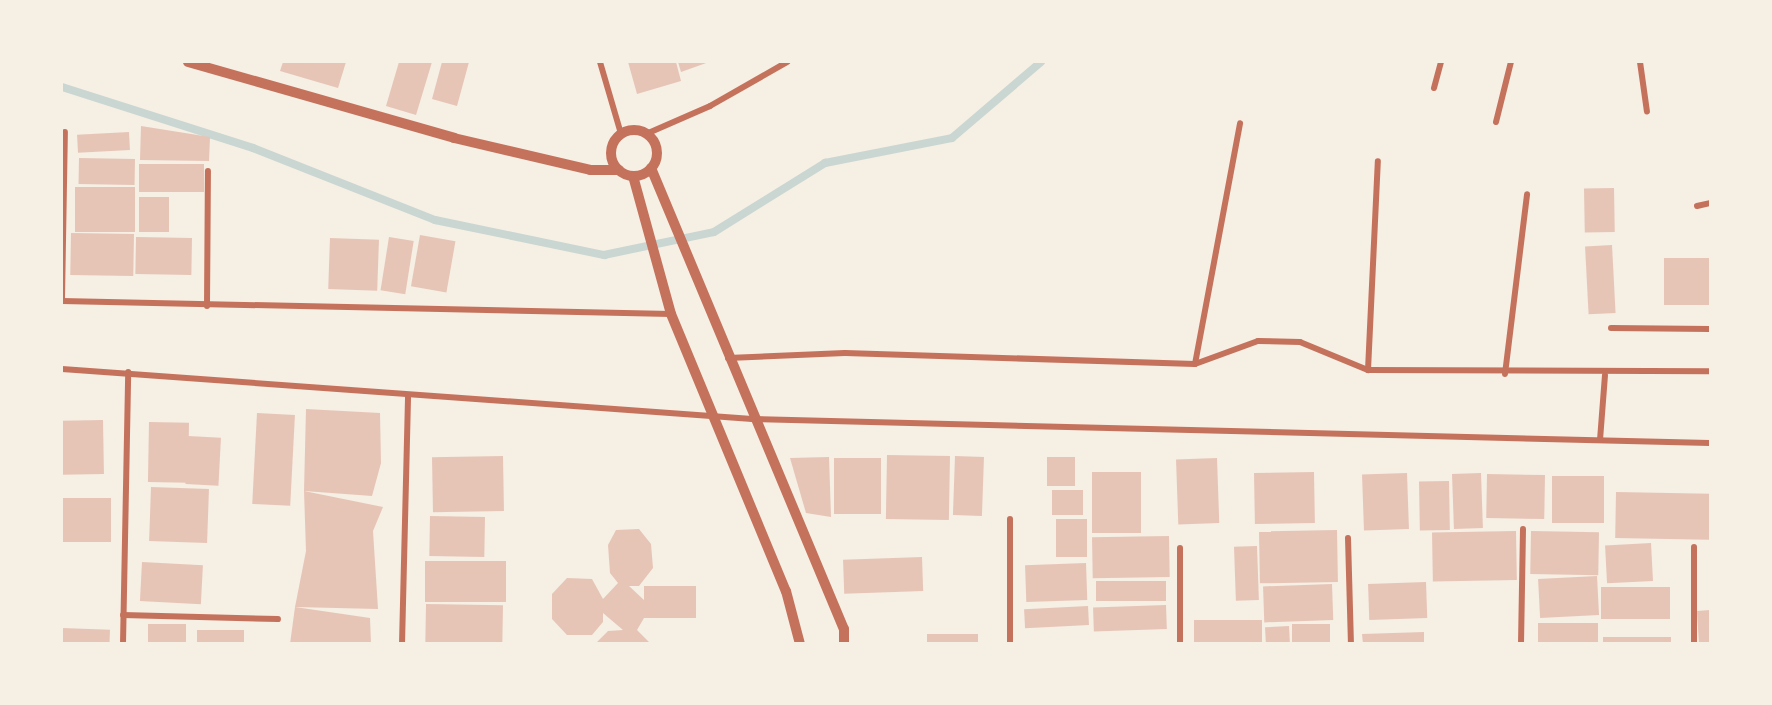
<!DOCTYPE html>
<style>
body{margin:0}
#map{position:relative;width:1772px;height:705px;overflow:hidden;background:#f6efe4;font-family:Karla,sans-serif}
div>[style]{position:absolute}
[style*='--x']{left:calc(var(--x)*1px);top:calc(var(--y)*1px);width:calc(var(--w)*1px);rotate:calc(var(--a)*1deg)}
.stream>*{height:8px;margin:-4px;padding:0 4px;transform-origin:4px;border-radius:4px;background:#c9d6d2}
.building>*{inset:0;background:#e6c5b7;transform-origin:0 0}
.minor>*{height:6px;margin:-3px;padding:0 3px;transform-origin:3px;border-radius:3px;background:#c5725c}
.tertiary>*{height:10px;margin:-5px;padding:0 5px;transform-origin:5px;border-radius:5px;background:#c5725c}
.tertiary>.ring{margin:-5px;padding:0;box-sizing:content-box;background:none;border:10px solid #c5725c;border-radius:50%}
span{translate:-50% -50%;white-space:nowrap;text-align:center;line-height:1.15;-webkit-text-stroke:5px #f6efe4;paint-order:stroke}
.frame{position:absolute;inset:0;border:63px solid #f6efe4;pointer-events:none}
</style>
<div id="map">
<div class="stream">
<div style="--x:62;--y:87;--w:201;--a:17.7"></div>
<div style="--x:253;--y:148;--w:196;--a:21.6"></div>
<div style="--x:435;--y:220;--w:173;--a:11.7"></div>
<div style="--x:604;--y:255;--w:112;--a:-11.8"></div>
<div style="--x:714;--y:232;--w:131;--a:-31.9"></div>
<div style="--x:825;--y:163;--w:129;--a:-11.1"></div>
<div style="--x:952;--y:138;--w:117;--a:-40.5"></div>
</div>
<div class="building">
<div style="clip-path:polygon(283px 62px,346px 62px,338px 88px,280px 71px)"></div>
<div style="clip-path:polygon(399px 62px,432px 62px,416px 115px,386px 106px)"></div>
<div style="clip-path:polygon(442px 62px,469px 62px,457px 106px,432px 99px)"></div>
<div style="clip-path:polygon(628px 62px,676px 62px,681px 81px,637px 94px)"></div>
<div style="clip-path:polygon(678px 62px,709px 62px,681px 72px)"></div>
<div style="clip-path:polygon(141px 126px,210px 137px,209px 161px,140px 160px)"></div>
<div style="left:129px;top:132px;width:18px;height:52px;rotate:87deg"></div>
<div style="left:79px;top:158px;width:56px;height:26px;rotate:1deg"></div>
<div style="left:139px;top:164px;width:65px;height:28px"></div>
<div style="left:75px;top:187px;width:60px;height:45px"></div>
<div style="left:1614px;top:188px;width:44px;height:30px;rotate:89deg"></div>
<div style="left:139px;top:197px;width:30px;height:35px"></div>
<div style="left:71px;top:233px;width:63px;height:42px;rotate:1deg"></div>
<div style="left:420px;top:235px;width:36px;height:52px;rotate:10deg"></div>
<div style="left:136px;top:237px;width:56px;height:37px;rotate:1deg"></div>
<div style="left:389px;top:237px;width:25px;height:54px;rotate:9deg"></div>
<div style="left:330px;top:238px;width:49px;height:51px;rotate:2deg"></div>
<div style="left:1612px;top:245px;width:68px;height:27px;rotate:87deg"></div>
<div style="left:1710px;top:258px;width:47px;height:46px;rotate:90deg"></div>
<div style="clip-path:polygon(306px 409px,380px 413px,381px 463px,372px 496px,304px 491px)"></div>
<div style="left:257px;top:413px;width:38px;height:91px;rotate:3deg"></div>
<div style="left:103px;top:420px;width:54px;height:41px;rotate:89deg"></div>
<div style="left:149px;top:422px;width:40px;height:60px;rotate:1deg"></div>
<div style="left:188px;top:436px;width:33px;height:48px;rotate:3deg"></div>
<div style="left:887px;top:455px;width:63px;height:64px;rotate:1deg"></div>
<div style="left:503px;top:456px;width:55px;height:71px;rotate:89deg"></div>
<div style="left:955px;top:456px;width:29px;height:59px;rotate:2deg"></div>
<div style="clip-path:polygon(829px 457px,831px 517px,806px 513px,790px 458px)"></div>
<div style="left:1047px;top:457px;width:28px;height:29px"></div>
<div style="left:834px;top:458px;width:47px;height:56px"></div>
<div style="left:1217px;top:458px;width:65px;height:41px;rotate:88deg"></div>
<div style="left:1092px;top:472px;width:49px;height:61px"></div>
<div style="left:1314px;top:472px;width:51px;height:60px;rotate:89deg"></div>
<div style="left:1407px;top:473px;width:56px;height:45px;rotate:88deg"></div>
<div style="left:1481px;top:473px;width:55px;height:29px;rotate:88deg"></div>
<div style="left:1487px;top:474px;width:58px;height:44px;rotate:1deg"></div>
<div style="left:1552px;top:476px;width:52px;height:47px"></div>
<div style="left:1449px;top:481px;width:49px;height:30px;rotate:89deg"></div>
<div style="left:151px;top:487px;width:58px;height:54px;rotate:2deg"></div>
<div style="left:1052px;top:490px;width:31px;height:25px"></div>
<div style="clip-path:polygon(304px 491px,383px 507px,373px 531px,378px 609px,295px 607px,306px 551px)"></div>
<div style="left:1616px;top:492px;width:94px;height:46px;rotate:1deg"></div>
<div style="left:111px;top:498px;width:44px;height:49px;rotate:90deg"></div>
<div style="left:430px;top:516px;width:55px;height:40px;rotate:1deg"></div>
<div style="left:1056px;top:519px;width:31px;height:38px"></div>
<div style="clip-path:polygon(639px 529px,651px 544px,653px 568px,639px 586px,629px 586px,644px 600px,644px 586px,696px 586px,696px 618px,644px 618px,637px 630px,651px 644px,595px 644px,608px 631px,623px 630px,603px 613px,603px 622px,592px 635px,567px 635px,552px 619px,552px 594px,567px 578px,592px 579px,603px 599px,618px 583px,610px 573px,608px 545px,616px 530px)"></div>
<div style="left:1337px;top:530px;width:52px;height:78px;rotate:89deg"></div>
<div style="left:1516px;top:531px;width:49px;height:84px;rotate:89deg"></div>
<div style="left:1531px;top:531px;width:68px;height:43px;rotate:1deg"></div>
<div style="left:1169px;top:536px;width:41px;height:77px;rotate:89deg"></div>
<div style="left:1651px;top:543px;width:38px;height:46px;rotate:87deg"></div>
<div style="left:1257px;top:546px;width:54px;height:23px;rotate:88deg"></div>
<div style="left:922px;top:557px;width:34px;height:79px;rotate:88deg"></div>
<div style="left:425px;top:561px;width:81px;height:41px"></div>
<div style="left:142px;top:562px;width:61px;height:39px;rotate:3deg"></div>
<div style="left:1086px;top:563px;width:37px;height:61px;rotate:88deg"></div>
<div style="left:1597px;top:576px;width:39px;height:59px;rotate:87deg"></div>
<div style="left:1166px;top:581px;width:20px;height:70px;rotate:90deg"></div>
<div style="left:1426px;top:582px;width:36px;height:58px;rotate:88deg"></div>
<div style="left:1332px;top:584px;width:36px;height:69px;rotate:88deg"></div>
<div style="left:1601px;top:587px;width:69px;height:32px"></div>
<div style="left:426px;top:604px;width:77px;height:40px;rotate:1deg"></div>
<div style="left:1166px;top:605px;width:24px;height:73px;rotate:88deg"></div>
<div style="left:1088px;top:606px;width:19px;height:64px;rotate:87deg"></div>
<div style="clip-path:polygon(295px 607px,370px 618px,371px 644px,290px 644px)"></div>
<div style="clip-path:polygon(1710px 610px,1710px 644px,1699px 644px,1697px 611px)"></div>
<div style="left:1262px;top:620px;width:24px;height:68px;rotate:90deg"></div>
<div style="left:1598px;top:623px;width:21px;height:60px;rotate:90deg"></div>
<div style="left:148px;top:624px;width:38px;height:20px"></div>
<div style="left:1330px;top:624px;width:20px;height:38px;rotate:90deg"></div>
<div style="left:1289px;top:626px;width:18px;height:24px;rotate:87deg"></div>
<div style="left:62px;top:628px;width:48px;height:16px;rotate:2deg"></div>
<div style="left:244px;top:630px;width:14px;height:47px;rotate:90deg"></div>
<div style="clip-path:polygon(1424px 632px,1424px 644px,1363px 644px,1362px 634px)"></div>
<div style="left:978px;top:634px;width:10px;height:51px;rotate:90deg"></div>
<div style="left:1603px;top:637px;width:68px;height:7px"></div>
</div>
<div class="minor">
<div style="--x:600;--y:62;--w:75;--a:73.7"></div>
<div style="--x:1640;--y:62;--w:50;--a:82"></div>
<div style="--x:1434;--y:88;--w:27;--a:-75"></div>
<div style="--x:1496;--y:122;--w:62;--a:-76"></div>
<div style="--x:646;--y:134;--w:70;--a:-23.6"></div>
<div style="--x:710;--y:106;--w:89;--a:-29.7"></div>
<div style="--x:1697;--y:206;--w:13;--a:-13"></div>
<div style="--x:62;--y:298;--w:166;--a:-89"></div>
<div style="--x:62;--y:301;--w:609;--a:1.22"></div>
<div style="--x:207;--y:306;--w:135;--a:-89.6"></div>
<div style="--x:1611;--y:328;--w:99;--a:0.6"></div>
<div style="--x:728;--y:358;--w:117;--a:-2.4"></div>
<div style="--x:845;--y:353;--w:350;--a:1.8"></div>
<div style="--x:1195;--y:364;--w:67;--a:-20.1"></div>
<div style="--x:1258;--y:341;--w:42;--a:1.4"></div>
<div style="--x:1300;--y:342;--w:74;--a:22.4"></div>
<div style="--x:1368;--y:370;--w:342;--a:0.2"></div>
<div style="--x:1195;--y:364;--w:245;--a:-79.4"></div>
<div style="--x:62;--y:369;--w:692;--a:4.14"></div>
<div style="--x:752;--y:419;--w:958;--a:1.44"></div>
<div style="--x:1368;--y:370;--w:209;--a:-87.3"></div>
<div style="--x:1505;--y:374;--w:181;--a:-83"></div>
<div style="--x:1600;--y:440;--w:65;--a:-85.6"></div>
<div style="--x:1348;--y:538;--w:106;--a:88.4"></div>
<div style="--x:1694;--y:547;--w:97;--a:90"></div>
<div style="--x:123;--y:615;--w:155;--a:1.5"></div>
<div style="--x:123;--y:644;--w:272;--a:-88.9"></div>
<div style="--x:402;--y:644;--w:247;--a:-88.6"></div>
<div style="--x:1010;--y:644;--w:125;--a:-90"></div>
<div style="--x:1180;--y:644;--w:96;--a:-90"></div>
<div style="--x:1521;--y:644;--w:115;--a:-89"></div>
</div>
<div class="tertiary">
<div style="--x:188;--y:62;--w:277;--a:15.9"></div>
<div style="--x:454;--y:138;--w:140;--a:13.2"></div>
<div style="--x:590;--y:170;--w:29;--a:0"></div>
<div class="ring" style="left:611px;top:130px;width:36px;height:36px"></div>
<div style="--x:651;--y:168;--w:500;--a:67.3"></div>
<div style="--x:844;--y:629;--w:15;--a:90"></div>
<div style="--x:633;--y:176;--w:143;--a:74.6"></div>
<div style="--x:671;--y:314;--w:300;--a:67.5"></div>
<div style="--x:786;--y:591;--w:55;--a:75.2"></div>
</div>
<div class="frame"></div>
</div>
